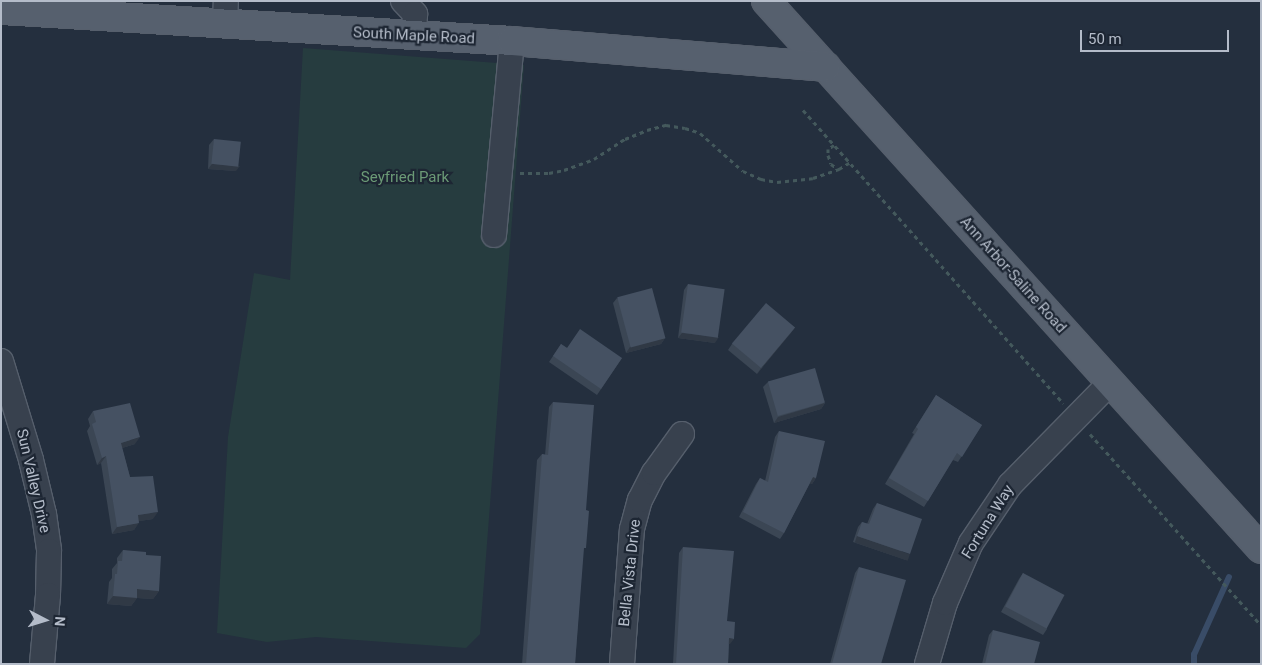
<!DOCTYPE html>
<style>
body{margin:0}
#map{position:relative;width:1262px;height:665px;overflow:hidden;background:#242f3e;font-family:Roboto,sans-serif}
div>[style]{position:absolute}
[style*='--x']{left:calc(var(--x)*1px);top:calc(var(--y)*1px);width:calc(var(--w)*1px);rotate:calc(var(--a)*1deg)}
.green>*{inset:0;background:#263c3f}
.stream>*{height:5.5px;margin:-2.75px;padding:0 2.75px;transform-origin:2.75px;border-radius:2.75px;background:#394c67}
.path>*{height:3px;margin-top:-1.5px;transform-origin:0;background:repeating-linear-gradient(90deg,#44595c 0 4px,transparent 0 8px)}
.roads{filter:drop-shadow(1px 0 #565f6c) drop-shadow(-1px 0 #565f6c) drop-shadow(0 1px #565f6c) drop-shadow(0 -1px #565f6c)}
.minor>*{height:24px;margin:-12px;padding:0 12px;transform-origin:12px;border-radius:12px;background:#38414e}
.major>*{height:28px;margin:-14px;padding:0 14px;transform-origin:14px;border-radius:14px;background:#56606e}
.wall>*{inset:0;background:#3b4654}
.shaded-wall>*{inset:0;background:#303945;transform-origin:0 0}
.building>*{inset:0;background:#455162;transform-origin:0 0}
span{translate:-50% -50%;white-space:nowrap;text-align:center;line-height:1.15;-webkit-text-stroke:4.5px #1d2633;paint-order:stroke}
.street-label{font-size:15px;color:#b4bcc9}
.park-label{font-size:15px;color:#6b9a76}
.frame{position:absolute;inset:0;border:2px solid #b4bcc9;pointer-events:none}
.north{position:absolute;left:20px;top:595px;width:50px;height:50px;-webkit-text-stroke:4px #1d2633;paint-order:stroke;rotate:95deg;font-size:14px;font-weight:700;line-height:20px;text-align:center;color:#b4bcc9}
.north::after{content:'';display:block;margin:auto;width:18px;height:22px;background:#b4bcc9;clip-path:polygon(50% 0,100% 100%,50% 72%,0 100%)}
.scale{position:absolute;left:1080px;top:30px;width:149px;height:22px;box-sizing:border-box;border:2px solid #b4bcc9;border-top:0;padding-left:6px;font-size:15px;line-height:18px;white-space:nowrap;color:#b4bcc9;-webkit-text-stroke:4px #1d2633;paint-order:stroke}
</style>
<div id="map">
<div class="green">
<div style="clip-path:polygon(303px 48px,524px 65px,480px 634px,466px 648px,316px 637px,267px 642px,217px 633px,228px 437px,254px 273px,290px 280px)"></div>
</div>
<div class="stream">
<div style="--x:1194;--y:664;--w:9;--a:-90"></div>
<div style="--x:1194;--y:655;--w:85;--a:-65.8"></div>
</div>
<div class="path">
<div style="--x:803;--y:110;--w:392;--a:48.4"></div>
<div style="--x:834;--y:145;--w:7;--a:146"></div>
<div style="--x:828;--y:149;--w:6;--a:90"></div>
<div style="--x:828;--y:155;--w:9;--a:72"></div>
<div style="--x:831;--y:164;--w:9;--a:36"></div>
<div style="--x:520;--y:173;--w:29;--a:0"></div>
<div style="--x:549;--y:173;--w:15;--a:-11"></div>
<div style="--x:564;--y:170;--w:32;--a:-20"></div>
<div style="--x:594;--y:159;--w:37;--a:-33"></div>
<div style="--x:625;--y:139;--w:24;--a:-22"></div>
<div style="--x:647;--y:130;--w:20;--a:-15"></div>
<div style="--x:666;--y:125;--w:19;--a:9"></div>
<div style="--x:685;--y:128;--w:16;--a:18"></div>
<div style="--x:700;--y:133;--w:57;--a:41.5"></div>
<div style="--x:743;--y:171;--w:20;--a:24"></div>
<div style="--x:761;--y:179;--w:16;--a:11"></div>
<div style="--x:777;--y:182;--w:36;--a:-6"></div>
<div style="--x:813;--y:178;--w:28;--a:-19"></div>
<div style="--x:839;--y:169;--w:12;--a:-31"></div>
<div style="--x:1090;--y:434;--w:256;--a:48.2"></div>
</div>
<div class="roads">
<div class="minor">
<div style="--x:403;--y:1;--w:18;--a:47"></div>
<div style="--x:415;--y:14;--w:22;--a:93"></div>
<div style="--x:225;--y:25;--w:24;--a:-88"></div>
<div style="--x:494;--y:235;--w:195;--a:-84.7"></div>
<div style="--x:1;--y:361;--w:103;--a:73.1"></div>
<div style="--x:31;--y:460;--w:56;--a:76.5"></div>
<div style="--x:44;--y:514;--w:37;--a:82"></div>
<div style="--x:49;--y:551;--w:44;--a:91.3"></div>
<div style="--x:48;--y:595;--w:69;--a:95"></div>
<div style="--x:622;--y:664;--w:135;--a:-85.8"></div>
<div style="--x:632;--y:529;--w:30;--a:-75"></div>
<div style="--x:640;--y:500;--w:30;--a:-63"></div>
<div style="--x:654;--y:473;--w:48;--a:-54.3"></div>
<div style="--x:927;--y:664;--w:64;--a:-73.6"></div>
<div style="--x:945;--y:603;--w:65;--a:-66.6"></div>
<div style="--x:971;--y:543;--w:70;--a:-56.1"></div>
<div style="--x:1010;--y:485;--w:143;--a:-45.6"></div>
</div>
<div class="major">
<div style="--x:766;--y:1;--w:738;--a:47.91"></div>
<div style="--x:1;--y:10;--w:512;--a:3.47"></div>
<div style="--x:512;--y:41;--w:315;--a:4.7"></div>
</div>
</div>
<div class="wall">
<div style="clip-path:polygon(214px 139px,236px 171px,208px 169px,209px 145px)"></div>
<div style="clip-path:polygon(688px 284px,715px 343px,678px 338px,684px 290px)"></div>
<div style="clip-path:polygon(617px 298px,665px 338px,661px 344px,626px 353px,613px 303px)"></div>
<div style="clip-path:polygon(795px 327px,757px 374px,728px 350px,732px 344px)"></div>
<div style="clip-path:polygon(561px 344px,567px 348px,622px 358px,597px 395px,549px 362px)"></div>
<div style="clip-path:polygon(768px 382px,825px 403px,821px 409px,774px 423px,763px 387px)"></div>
<div style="clip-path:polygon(936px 395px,982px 425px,958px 462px,953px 460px,924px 507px,885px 484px,914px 434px,912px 433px)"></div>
<div style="clip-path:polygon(553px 402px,583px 552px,575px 664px,522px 664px,537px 460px,542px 454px,545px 455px,549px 407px)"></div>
<div style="clip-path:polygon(93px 411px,135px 444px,122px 448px,130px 477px,153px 519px,139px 521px,134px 530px,112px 534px,101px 463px,97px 465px,87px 431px,90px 426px,88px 419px)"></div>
<div style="clip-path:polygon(779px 431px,816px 478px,812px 484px,810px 483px,784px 533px,780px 539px,739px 517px,756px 484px,760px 478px,765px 481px,775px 437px)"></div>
<div style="clip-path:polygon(877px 503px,906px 560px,853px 542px,858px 527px,862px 522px,867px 524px,873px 509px)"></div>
<div style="clip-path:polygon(683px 547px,727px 621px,730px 644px,729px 644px,728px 664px,673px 664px,679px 553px)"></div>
<div style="clip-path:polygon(123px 550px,146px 555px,159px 591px,153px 599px,137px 598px,131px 606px,107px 604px,109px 582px,112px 578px,112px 569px,117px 563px,117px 558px)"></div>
<div style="clip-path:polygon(859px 567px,881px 664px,830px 664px,855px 573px)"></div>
<div style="clip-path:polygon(1023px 573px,1047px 629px,1043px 635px,1001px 612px,1019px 579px)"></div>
<div style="clip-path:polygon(993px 630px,1034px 664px,982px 664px,989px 635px)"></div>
</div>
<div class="shaded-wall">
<div style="clip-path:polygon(212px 164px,240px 166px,236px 171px,208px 169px)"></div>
<div style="clip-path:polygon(795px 327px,791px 333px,757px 374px,761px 368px)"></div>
<div style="clip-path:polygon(682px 333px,719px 337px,715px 343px,678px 338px)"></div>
<div style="clip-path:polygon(665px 338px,661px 344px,626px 353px,630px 347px)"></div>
<div style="clip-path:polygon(825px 403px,821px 409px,774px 423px,778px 417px)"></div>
<div style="clip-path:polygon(140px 437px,135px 444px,116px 450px,121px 443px)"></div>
<div style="clip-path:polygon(106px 456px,101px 463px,97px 465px,102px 458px)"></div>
<div style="clip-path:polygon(813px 477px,816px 478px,812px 484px,809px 483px)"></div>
<div style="clip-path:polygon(158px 512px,153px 519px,133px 522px,138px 515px)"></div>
<div style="clip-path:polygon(139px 523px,134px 530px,112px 534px,117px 527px)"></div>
<div style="left:857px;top:536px;width:56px;height:7px;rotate:19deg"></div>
<div style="clip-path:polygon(137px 589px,159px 591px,153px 599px,137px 598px,131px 606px,107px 604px,113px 596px)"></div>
<div style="clip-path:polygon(729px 638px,734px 639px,730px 644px,725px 644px)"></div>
</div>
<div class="building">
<div style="left:214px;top:139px;width:27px;height:25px;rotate:6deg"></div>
<div style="left:688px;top:284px;width:37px;height:49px;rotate:8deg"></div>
<div style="left:652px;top:288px;width:52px;height:36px;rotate:75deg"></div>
<div style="left:766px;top:303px;width:38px;height:53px;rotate:40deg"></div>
<div style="clip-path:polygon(580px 329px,622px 358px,601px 389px,553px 356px,561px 344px,567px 348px)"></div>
<div style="left:815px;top:368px;width:36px;height:49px;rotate:74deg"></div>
<div style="clip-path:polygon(936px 395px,982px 425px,962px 457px,957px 453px,928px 501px,889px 478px,918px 429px,916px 427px)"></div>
<div style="clip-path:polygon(553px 402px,594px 405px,586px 510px,589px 511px,586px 548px,584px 548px,575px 664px,526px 664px,542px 454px,548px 455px)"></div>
<div style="clip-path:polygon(130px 403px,140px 437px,121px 443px,130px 477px,153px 476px,158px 512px,138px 515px,139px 523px,117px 527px,106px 456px,102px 458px,92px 424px,96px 422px,93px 411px)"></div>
<div style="clip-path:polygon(779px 431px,825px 441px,816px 478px,813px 477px,784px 533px,743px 512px,760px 478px,768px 482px)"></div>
<div style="clip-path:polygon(877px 503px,922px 519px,910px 554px,857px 536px,862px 522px,869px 524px)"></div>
<div style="clip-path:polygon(683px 547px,734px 551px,727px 621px,735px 622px,734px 639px,729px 638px,728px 664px,676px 664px)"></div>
<div style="clip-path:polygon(123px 550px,146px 552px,146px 555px,161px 556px,159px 591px,137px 589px,137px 598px,113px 596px,115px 574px,117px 574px,118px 561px,122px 561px)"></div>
<div style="clip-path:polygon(859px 567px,906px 580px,881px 664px,832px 664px)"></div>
<div style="left:1023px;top:573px;width:47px;height:38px;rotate:28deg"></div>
<div style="clip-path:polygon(993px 630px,1040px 642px,1034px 664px,985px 664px)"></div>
</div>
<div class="street-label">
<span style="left:414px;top:36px;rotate:3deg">South Maple Road</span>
<span style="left:1013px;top:275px;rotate:48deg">Ann Arbor-Saline Road</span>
<span style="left:33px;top:481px;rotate:77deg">Sun Valley Drive</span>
<span style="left:988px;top:522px;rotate:-58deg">Fortuna Way</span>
<span style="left:630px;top:573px;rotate:-84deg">Bella Vista Drive</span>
</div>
<div class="park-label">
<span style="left:405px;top:178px">Seyfried Park</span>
</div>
<div class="frame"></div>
<div class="north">N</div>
<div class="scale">50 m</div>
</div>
